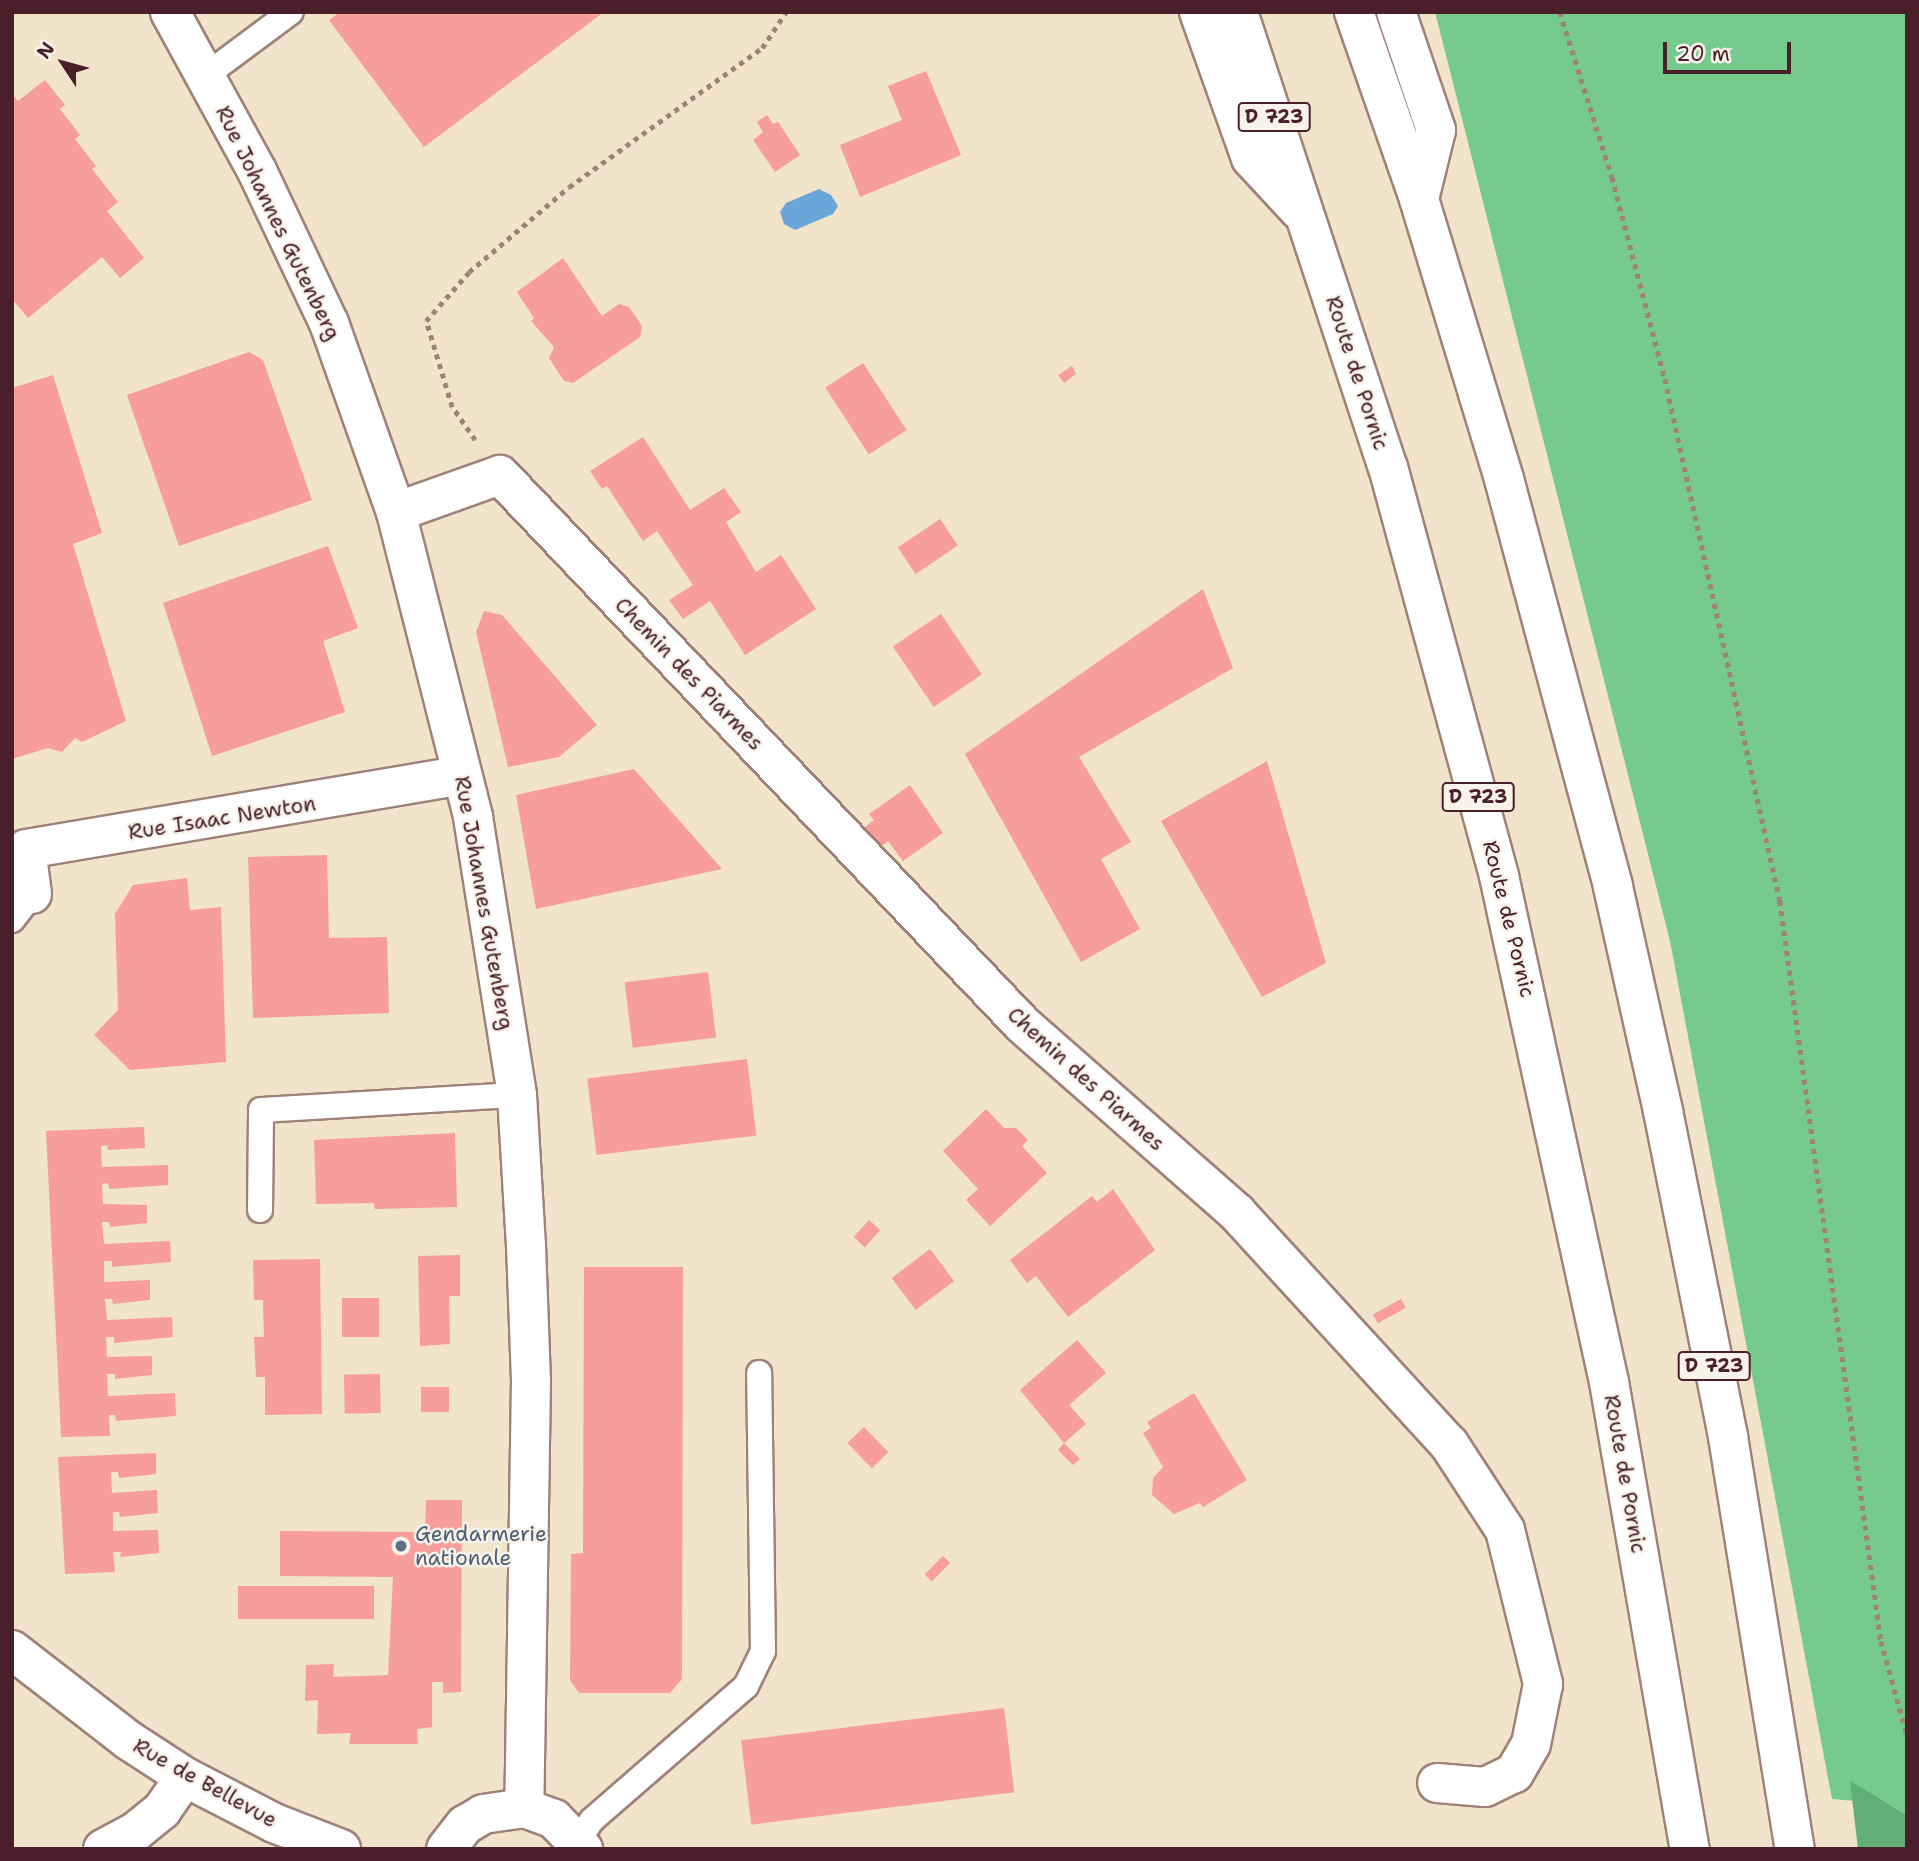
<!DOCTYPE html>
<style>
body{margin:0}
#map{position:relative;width:1919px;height:1861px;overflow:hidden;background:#f1e4ca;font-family:"Shantell Sans",sans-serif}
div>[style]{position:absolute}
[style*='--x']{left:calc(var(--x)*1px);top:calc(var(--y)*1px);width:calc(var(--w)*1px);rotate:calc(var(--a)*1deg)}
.green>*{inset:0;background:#77ca8d}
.forest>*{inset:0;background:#61ae78}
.water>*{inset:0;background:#6ba6db}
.building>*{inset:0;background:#f79d9c;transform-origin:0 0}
.path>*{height:4.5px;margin-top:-2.25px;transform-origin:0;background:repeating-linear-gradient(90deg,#9e827a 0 5px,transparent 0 10px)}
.roads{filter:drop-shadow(2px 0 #9e827a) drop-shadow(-2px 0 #9e827a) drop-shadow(0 2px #9e827a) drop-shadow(0 -2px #9e827a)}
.lane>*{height:24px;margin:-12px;padding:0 12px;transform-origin:12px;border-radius:12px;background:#fff}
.street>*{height:38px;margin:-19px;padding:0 19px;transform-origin:19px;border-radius:19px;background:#fff}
.secondary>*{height:38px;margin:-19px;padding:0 19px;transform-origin:19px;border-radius:19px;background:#fff}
.highway>*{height:38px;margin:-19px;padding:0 19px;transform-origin:19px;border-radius:19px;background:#fff}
.dots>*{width:19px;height:19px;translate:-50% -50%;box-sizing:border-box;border:4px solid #f7f3e8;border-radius:50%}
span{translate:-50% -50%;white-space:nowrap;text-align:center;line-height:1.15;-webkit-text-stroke:5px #f7f3e8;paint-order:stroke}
.shield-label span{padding:2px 5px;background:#f7f3e8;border:2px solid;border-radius:5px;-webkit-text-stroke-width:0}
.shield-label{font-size:19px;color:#4a1f2b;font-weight:700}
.street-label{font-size:21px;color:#4a1f2b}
.service-label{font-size:21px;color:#4e5e75}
.left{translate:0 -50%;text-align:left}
.frame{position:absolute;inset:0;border:14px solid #4a1f2b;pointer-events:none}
.north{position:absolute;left:28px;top:28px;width:70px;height:70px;-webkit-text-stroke:5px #f7f3e8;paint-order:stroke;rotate:306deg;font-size:19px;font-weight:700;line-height:28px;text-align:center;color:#4a1f2b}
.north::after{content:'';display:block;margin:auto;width:24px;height:32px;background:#4a1f2b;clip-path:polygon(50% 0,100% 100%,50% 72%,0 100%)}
.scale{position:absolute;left:1663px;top:42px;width:128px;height:32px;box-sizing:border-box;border:4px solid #4a1f2b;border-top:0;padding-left:9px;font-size:21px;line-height:24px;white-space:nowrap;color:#4a1f2b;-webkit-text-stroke:5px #f7f3e8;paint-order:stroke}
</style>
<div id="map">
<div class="green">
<div style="clip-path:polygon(1435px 12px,1907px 12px,1907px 1815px,1889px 1804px,1832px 1799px,1670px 941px)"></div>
</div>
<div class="forest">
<div style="clip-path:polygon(1850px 1781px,1907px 1815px,1907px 1849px,1858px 1849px)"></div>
</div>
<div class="water">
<div style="clip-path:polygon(819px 189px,831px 195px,838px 206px,833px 214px,795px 230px,784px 224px,780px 212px,786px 203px)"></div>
</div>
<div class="building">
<div style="clip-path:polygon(340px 12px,604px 12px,424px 147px,329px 20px)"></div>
<div style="clip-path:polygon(926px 71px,961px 155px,860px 197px,840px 145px,902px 120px,888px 86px)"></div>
<div style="clip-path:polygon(45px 80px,65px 105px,60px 109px,80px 135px,75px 139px,96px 166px,92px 169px,118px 202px,107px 211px,144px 258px,120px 278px,102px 257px,28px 318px,12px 299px,12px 94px,18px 101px)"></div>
<div style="clip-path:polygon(767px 115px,773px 124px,778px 122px,800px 155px,775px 172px,753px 140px,763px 132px,757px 122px)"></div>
<div style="clip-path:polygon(563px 258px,602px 316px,619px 304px,629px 307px,642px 326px,640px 337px,573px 383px,564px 381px,549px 358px,554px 347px,531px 321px,534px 318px,517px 292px)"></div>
<div style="clip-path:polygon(249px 352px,263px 360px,312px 500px,179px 546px,127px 395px)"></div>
<div style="left:863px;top:363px;width:80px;height:45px;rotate:57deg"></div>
<div style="clip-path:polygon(1072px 366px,1076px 374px,1064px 383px,1058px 375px)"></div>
<div style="clip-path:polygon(53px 375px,102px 533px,73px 544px,126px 721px,82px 742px,75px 738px,62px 752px,48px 748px,12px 759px,12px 388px)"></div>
<div style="clip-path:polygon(643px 437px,690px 510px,724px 488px,741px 512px,726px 522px,756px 572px,781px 555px,816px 609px,745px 655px,710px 601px,683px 619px,669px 600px,693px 585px,657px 531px,643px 541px,607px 486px,602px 489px,590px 471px)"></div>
<div style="left:940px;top:519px;width:32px;height:51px;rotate:56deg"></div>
<div style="clip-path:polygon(328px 546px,358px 628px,323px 641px,345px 712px,212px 756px,163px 603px)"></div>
<div style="clip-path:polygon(1203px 589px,1233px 668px,1079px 757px,1131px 842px,1101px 859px,1140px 929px,1081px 962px,965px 754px)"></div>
<div style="clip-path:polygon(484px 611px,502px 615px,597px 725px,559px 757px,508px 767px,476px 632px)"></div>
<div style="left:941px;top:614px;width:73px;height:58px;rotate:56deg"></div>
<div style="clip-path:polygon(1267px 761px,1326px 963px,1262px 997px,1161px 821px)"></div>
<div style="clip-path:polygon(634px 769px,722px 869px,536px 909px,516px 795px)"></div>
<div style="clip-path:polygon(910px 785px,943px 833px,903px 861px,888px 841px,877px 850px,862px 829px,874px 820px,869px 814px)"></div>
<div style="clip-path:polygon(327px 855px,329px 938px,387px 937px,389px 1013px,253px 1018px,248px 857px)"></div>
<div style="clip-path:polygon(187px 878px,190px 910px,221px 907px,226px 1062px,130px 1070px,94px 1035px,118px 1010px,115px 914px,133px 885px)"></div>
<div style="left:708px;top:972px;width:66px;height:84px;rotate:83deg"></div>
<div style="left:747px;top:1059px;width:77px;height:161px;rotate:83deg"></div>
<div style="clip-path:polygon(986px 1109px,1004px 1128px,1016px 1128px,1028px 1140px,1022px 1146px,1047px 1173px,990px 1226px,966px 1200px,978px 1189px,943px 1151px)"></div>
<div style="clip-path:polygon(144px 1127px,145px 1148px,108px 1150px,107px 1145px,101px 1146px,102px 1167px,168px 1165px,168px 1185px,109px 1189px,108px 1183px,102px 1184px,103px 1204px,147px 1205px,147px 1223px,110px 1227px,109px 1222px,102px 1222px,104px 1244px,170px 1241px,171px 1262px,112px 1267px,112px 1261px,104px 1261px,104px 1282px,150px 1280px,150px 1300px,113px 1304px,112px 1299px,105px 1299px,107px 1320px,172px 1317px,173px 1337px,114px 1343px,114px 1337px,106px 1337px,107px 1357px,152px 1356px,152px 1375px,115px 1379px,115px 1374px,107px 1374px,108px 1396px,175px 1393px,176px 1416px,116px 1421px,115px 1415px,109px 1415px,110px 1436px,61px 1437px,46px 1131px)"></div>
<div style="clip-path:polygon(455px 1133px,457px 1207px,375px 1209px,374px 1203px,316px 1204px,314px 1140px)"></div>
<div style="clip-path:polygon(1113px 1189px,1155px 1250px,1068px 1317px,1036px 1276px,1027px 1283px,1010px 1260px,1092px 1196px,1097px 1202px)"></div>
<div style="left:869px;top:1220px;width:15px;height:23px;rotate:42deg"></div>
<div style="left:930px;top:1249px;width:40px;height:48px;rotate:53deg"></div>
<div style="clip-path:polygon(460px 1255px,460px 1296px,449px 1296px,450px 1344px,420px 1346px,418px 1256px)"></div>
<div style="clip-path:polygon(320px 1259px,322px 1414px,265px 1415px,265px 1377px,256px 1377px,254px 1337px,264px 1337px,263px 1300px,254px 1300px,253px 1260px)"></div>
<div style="clip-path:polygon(584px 1267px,683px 1267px,682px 1679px,670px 1693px,579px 1693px,570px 1680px,571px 1554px,583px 1553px)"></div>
<div style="left:342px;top:1298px;width:37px;height:39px"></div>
<div style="left:1401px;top:1299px;width:10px;height:32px;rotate:61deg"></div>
<div style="clip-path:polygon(1077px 1340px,1106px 1373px,1069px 1405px,1086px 1424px,1064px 1443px,1080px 1459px,1073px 1465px,1058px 1450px,1064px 1443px,1020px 1390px)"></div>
<div style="left:380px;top:1374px;width:39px;height:36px;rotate:89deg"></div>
<div style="left:421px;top:1387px;width:28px;height:25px"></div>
<div style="clip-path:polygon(1194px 1393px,1247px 1480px,1203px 1507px,1200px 1503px,1174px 1514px,1152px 1495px,1153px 1478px,1163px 1467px,1143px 1433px,1151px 1428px,1147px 1422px)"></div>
<div style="left:864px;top:1427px;width:35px;height:23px;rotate:46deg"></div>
<div style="clip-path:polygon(156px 1453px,156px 1474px,119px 1478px,118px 1472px,111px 1472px,112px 1493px,157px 1490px,158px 1513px,120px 1517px,119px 1512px,113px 1512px,113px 1531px,158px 1530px,159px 1553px,120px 1557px,121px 1552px,113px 1552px,115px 1572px,65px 1574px,58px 1457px)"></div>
<div style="clip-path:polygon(426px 1500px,462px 1500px,461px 1692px,443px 1693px,443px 1682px,432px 1682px,432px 1727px,417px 1729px,418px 1744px,349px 1744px,351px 1733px,317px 1734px,318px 1700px,305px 1701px,306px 1665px,334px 1664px,333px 1677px,388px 1675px,393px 1577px,280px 1576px,280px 1531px,425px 1532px)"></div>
<div style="left:943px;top:1556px;width:10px;height:26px;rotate:45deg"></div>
<div style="left:238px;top:1586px;width:136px;height:33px"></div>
<div style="left:1004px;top:1708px;width:85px;height:265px;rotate:83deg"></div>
</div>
<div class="path">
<div style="--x:1560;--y:12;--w:173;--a:72.5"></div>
<div style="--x:1612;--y:177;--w:209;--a:75.3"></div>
<div style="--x:1665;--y:379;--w:535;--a:77.58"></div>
<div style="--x:1780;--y:901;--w:747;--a:82.23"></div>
<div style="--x:1881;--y:1641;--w:98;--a:74.5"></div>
<div style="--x:475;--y:440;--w:40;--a:-124.9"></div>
<div style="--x:452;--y:407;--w:90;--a:-106.8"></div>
<div style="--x:426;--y:321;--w:65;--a:-48.7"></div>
<div style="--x:469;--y:272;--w:131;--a:-40.4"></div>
<div style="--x:569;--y:187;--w:238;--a:-35.8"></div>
<div style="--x:762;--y:48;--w:43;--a:-56.3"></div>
</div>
<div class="roads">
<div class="lane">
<div style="--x:205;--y:76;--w:107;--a:-36.7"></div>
<div style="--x:12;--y:920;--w:33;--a:-52"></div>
<div style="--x:260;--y:1210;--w:100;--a:-89.4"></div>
<div style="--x:261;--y:1110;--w:256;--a:-3.4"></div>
<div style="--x:578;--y:1840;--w:24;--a:-55"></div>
<div style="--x:592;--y:1820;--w:204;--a:-41"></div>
<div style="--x:746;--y:1686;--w:39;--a:-64"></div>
<div style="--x:763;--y:1651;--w:278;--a:-90.8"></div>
</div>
<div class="street">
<div style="--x:170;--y:12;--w:183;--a:61.3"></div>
<div style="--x:258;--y:173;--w:166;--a:64.7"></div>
<div style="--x:329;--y:323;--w:201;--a:70.5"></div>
<div style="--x:396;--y:512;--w:315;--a:75.8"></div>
<div style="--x:473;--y:817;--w:281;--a:81"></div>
<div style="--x:517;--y:1095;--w:150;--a:86.6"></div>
<div style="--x:526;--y:1245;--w:136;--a:87.9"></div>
<div style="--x:531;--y:1381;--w:427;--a:90.9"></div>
<div style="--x:396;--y:512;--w:110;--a:-19.6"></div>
<div style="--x:500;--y:475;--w:758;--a:46.44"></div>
<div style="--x:1022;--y:1024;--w:286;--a:41.3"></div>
<div style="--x:1237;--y:1213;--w:314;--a:47.5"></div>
<div style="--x:1449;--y:1444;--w:103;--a:56.9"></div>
<div style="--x:1505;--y:1530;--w:159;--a:76.1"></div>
<div style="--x:1543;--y:1684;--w:61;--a:101.3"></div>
<div style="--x:1531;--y:1744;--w:34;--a:120"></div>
<div style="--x:1514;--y:1773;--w:32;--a:154"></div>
<div style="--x:1485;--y:1787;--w:48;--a:-175.2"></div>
<div style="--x:32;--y:894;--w:45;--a:-97.6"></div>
<div style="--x:26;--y:849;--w:442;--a:-9.6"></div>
<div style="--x:103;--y:1849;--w:36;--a:-28"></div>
<div style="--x:135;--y:1832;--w:35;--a:-39"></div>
<div style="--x:162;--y:1810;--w:40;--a:-55.1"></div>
</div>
<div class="secondary">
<div style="--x:12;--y:1650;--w:147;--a:37.8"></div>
<div style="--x:128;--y:1740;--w:68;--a:33"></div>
<div style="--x:185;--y:1777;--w:100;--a:27.3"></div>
<div style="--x:274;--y:1823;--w:72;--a:21.2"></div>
<div style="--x:446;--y:1849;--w:31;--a:-52"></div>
<div style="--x:465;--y:1825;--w:21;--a:-31"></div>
<div style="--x:483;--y:1814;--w:41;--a:-8.3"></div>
<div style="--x:524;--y:1808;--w:32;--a:20"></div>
<div style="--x:554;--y:1819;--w:42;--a:46"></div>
</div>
<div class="highway">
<div style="--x:1199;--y:12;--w:155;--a:70.4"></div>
<div style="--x:1251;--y:158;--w:71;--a:47.3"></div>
<div style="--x:1238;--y:12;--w:479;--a:71.8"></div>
<div style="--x:1388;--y:467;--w:424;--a:74.8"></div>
<div style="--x:1499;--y:876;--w:518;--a:77.74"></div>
<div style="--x:1609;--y:1382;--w:474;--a:80.2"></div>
<div style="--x:1354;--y:12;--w:198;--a:70.8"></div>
<div style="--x:1419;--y:199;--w:293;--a:73.1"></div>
<div style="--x:1504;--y:479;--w:422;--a:75"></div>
<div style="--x:1613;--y:887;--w:230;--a:77.4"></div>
<div style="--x:1663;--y:1111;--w:332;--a:78.7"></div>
<div style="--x:1728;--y:1437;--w:417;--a:80.8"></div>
<div style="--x:1396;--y:12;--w:125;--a:71.3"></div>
<div style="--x:1436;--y:130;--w:71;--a:103.8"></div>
</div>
</div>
<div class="dots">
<div style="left:401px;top:1546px;background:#5c6f8a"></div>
</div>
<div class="shield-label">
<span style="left:1274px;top:117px">D 723</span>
<span style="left:1478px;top:797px">D 723</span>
<span style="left:1714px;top:1366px">D 723</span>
</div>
<div class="street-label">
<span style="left:278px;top:223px;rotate:64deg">Rue Johannes Gutenberg</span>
<span style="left:1357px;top:373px;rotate:72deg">Route de Pornic</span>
<span style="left:689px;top:674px;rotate:46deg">Chemin des Piarmes</span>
<span style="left:222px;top:818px;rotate:-9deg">Rue Isaac Newton</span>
<span style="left:484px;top:903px;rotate:80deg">Rue Johannes Gutenberg</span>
<span style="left:1509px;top:919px;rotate:76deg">Route de Pornic</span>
<span style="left:1086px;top:1079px;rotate:42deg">Chemin des Piarmes</span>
<span style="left:1625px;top:1474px;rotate:80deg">Route de Pornic</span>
<span style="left:205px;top:1783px;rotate:29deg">Rue de Bellevue</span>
</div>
<div class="service-label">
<span class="left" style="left:415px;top:1546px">Gendarmerie<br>nationale</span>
</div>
<div class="frame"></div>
<div class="north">N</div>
<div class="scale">20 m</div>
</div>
